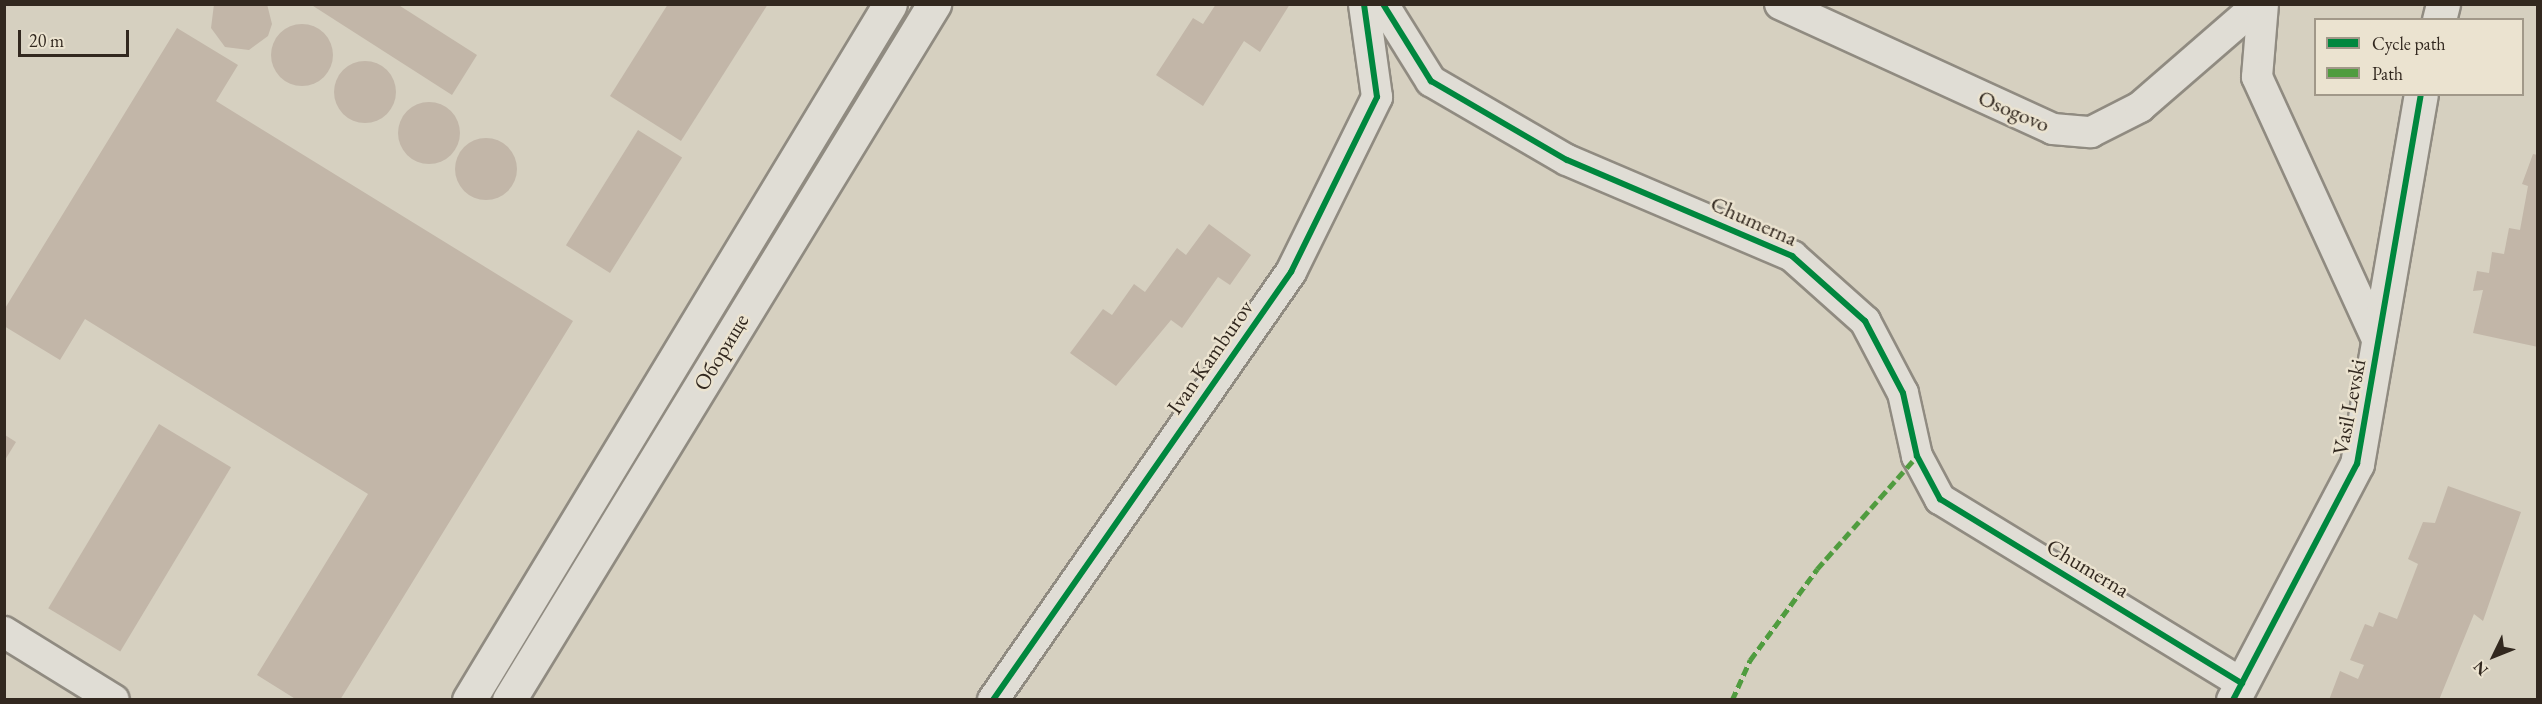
<!DOCTYPE html>
<meta charset="utf-8">
<style>
body{margin:0}
#map{position:relative;width:2542px;height:704px;overflow:hidden;background:#d6d0c0;font-family:"EB Garamond",serif}
div>[style]{position:absolute}
[style*='--x']{left:calc(var(--x)*1px);top:calc(var(--y)*1px);width:calc(var(--w)*1px);rotate:calc(var(--a)*1deg)}
.building>*{inset:0;background:#c2b6a8;transform-origin:0 0}
.round{border-radius:50%}
.roads{filter:drop-shadow(2px 0 #908b81) drop-shadow(-2px 0 #908b81) drop-shadow(0 2px #908b81) drop-shadow(0 -2px #908b81)}
.minor>*{height:30px;margin:-15px;padding:0 15px;transform-origin:15px;border-radius:15px;background:#e0ddd5}
.tertiary>*{height:33px;margin:-16.5px;padding:0 16.5px;transform-origin:16.5px;border-radius:16.5px;background:#e0ddd5}
.secondary>*{height:33px;margin:-16.5px;padding:0 16.5px;transform-origin:16.5px;border-radius:16.5px;background:#e0ddd5}
.quiet>*{height:4.5px;margin-top:-2.25px;transform-origin:0;background:repeating-linear-gradient(90deg,#509c3f 0 9px,transparent 0 13.5px)}
.cycleway>*{height:6px;margin:-3px;padding:0 3px;transform-origin:3px;border-radius:3px;background:#00873e}
span{translate:-50% -50%;white-space:nowrap;text-align:center;line-height:1.15;-webkit-text-stroke:5px #ebe3d0;paint-order:stroke}
.street-label{font-size:22px;color:#32281f}
.frame{position:absolute;inset:0;border:6px solid #32281f;pointer-events:none}
.legend{position:absolute;left:2314px;top:18px;width:210px;height:78px;box-sizing:border-box;background:#ebe3d0;border:2px solid #a19889;margin:0;padding:8px 10px;list-style:none;font-size:18px;color:#32281f}
.legend li{display:flex;align-items:center;gap:12px;height:30px}
.legend b{width:30px;border:2px solid #a19889}
.north{position:absolute;left:2464px;top:626px;width:60px;height:60px;-webkit-text-stroke:4px #ebe3d0;paint-order:stroke;rotate:227deg;font-size:16px;font-weight:700;line-height:24px;text-align:center;color:#32281f}
.north::after{content:'';display:block;margin:auto;width:21px;height:27px;background:#32281f;clip-path:polygon(50% 0,100% 100%,50% 72%,0 100%)}
.scale{position:absolute;left:18px;top:30px;width:111px;height:27px;box-sizing:border-box;border:3px solid #32281f;border-top:0;padding-left:8px;font-size:18px;line-height:21px;white-space:nowrap;color:#32281f;-webkit-text-stroke:4px #ebe3d0;paint-order:stroke}
</style>
<div id="map">
<div class="building">
<div style="clip-path:polygon(214px 4px,267px 4px,272px 24px,268px 36px,249px 50px,225px 47px,211px 28px)"></div>
<div style="clip-path:polygon(310px 4px,397px 4px,477px 55px,452px 95px)"></div>
<div style="clip-path:polygon(668px 4px,768px 4px,681px 141px,610px 96px)"></div>
<div style="clip-path:polygon(1216px 4px,1290px 4px,1260px 52px,1244px 41px,1203px 106px,1156px 75px,1193px 18px,1203px 24px)"></div>
<div class="round" style="left:271px;top:24px;width:62px;height:62px"></div>
<div style="clip-path:polygon(177px 28px,238px 65px,216px 101px,573px 321px,340px 700px,297px 700px,257px 675px,368px 494px,85px 319px,60px 360px,4px 326px,4px 310px)"></div>
<div class="round" style="left:334px;top:61px;width:62px;height:62px"></div>
<div class="round" style="left:398px;top:102px;width:62px;height:62px"></div>
<div style="left:638px;top:130px;width:52px;height:136px;rotate:32deg"></div>
<div class="round" style="left:455px;top:138px;width:62px;height:62px"></div>
<div style="clip-path:polygon(2533px 154px,2538px 155px,2538px 347px,2473px 333px,2483px 290px,2473px 291px,2477px 271px,2489px 273px,2492px 252px,2504px 254px,2509px 228px,2520px 230px,2528px 186px,2522px 184px)"></div>
<div style="clip-path:polygon(1209px 224px,1251px 255px,1230px 285px,1218px 277px,1182px 328px,1171px 320px,1116px 386px,1070px 353px,1103px 309px,1112px 315px,1134px 284px,1145px 292px,1177px 248px,1186px 255px)"></div>
<div style="left:159px;top:424px;width:84px;height:215px;rotate:31deg"></div>
<div style="clip-path:polygon(5px 435px,16px 442px,5px 460px)"></div>
<div style="clip-path:polygon(2448px 486px,2521px 512px,2483px 621px,2474px 614px,2439px 700px,2329px 700px,2340px 671px,2358px 679px,2364px 665px,2350px 660px,2365px 624px,2373px 627px,2379px 612px,2397px 619px,2418px 564px,2408px 559px,2423px 522px,2435px 523px)"></div>
</div>
<div class="roads">
<div class="minor">
<div style="--x:1383;--y:4;--w:91;--a:58.1"></div>
<div style="--x:1431;--y:81;--w:157;--a:30.2"></div>
<div style="--x:1567;--y:160;--w:245;--a:23.1"></div>
<div style="--x:1792;--y:256;--w:98;--a:41.7"></div>
<div style="--x:1865;--y:321;--w:81;--a:62.2"></div>
<div style="--x:1903;--y:393;--w:65;--a:77.5"></div>
<div style="--x:1917;--y:456;--w:49;--a:61.9"></div>
<div style="--x:1940;--y:499;--w:354;--a:31.4"></div>
<div style="--x:1780;--y:4;--w:300;--a:24.6"></div>
<div style="--x:2053;--y:129;--w:38;--a:5"></div>
<div style="--x:2091;--y:132;--w:55;--a:-27"></div>
<div style="--x:2140;--y:107;--w:157;--a:-40.9"></div>
<div style="--x:2263;--y:4;--w:73;--a:94.7"></div>
<div style="--x:2257;--y:77;--w:293;--a:65.4"></div>
<div style="--x:4;--y:632;--w:129;--a:31.7"></div>
<div style="--x:993;--y:700;--w:522;--a:-55.15"></div>
<div style="--x:1291;--y:272;--w:195;--a:-63.8"></div>
<div style="--x:1377;--y:97;--w:94;--a:-98"></div>
</div>
<div class="tertiary">
<div style="--x:2439;--y:20;--w:16;--a:-76"></div>
<div style="--x:2233;--y:700;--w:267;--a:-62.3"></div>
<div style="--x:2357;--y:464;--w:375;--a:-80.2"></div>
</div>
<div class="secondary">
<div style="--x:469;--y:700;--w:813;--a:-58.83"></div>
<div style="--x:509;--y:700;--w:816;--a:-58.59"></div>
</div>
</div>
<div class="quiet">
<div style="--x:1732;--y:700;--w:44;--a:-65.8"></div>
<div style="--x:1750;--y:660;--w:113;--a:-53.6"></div>
<div style="--x:1817;--y:569;--w:151;--a:-48.5"></div>
</div>
<div class="cycleway">
<div style="--x:1383;--y:4;--w:91;--a:58.1"></div>
<div style="--x:1431;--y:81;--w:157;--a:30.2"></div>
<div style="--x:1567;--y:160;--w:245;--a:23.1"></div>
<div style="--x:1792;--y:256;--w:98;--a:41.7"></div>
<div style="--x:1865;--y:321;--w:81;--a:62.2"></div>
<div style="--x:1903;--y:393;--w:65;--a:77.5"></div>
<div style="--x:1917;--y:456;--w:49;--a:61.9"></div>
<div style="--x:1940;--y:499;--w:354;--a:31.4"></div>
<div style="--x:993;--y:700;--w:522;--a:-55.15"></div>
<div style="--x:1291;--y:272;--w:195;--a:-63.8"></div>
<div style="--x:1377;--y:97;--w:94;--a:-98"></div>
<div style="--x:2233;--y:700;--w:267;--a:-62.3"></div>
<div style="--x:2357;--y:464;--w:375;--a:-80.2"></div>
</div>
<div class="street-label">
<span style="left:2014px;top:111px;rotate:23deg">Osogovo</span>
<span style="left:1754px;top:221px;rotate:24deg">Chumerna</span>
<span style="left:721px;top:352px;rotate:-59deg">Оборище</span>
<span style="left:1210px;top:357px;rotate:-55deg">Ivan Kamburov</span>
<span style="left:2349px;top:407px;rotate:-79deg">Vasil Levski</span>
<span style="left:2088px;top:568px;rotate:31deg">Chumerna</span>
</div>
<div class="frame"></div>
<ul class="legend">
<li><b style="height:8px;background:#00873e"></b>Cycle path</li>
<li><b style="height:8px;background:#509c3f"></b>Path</li>
</ul>
<div class="north">N</div>
<div class="scale">20 m</div>
</div>
